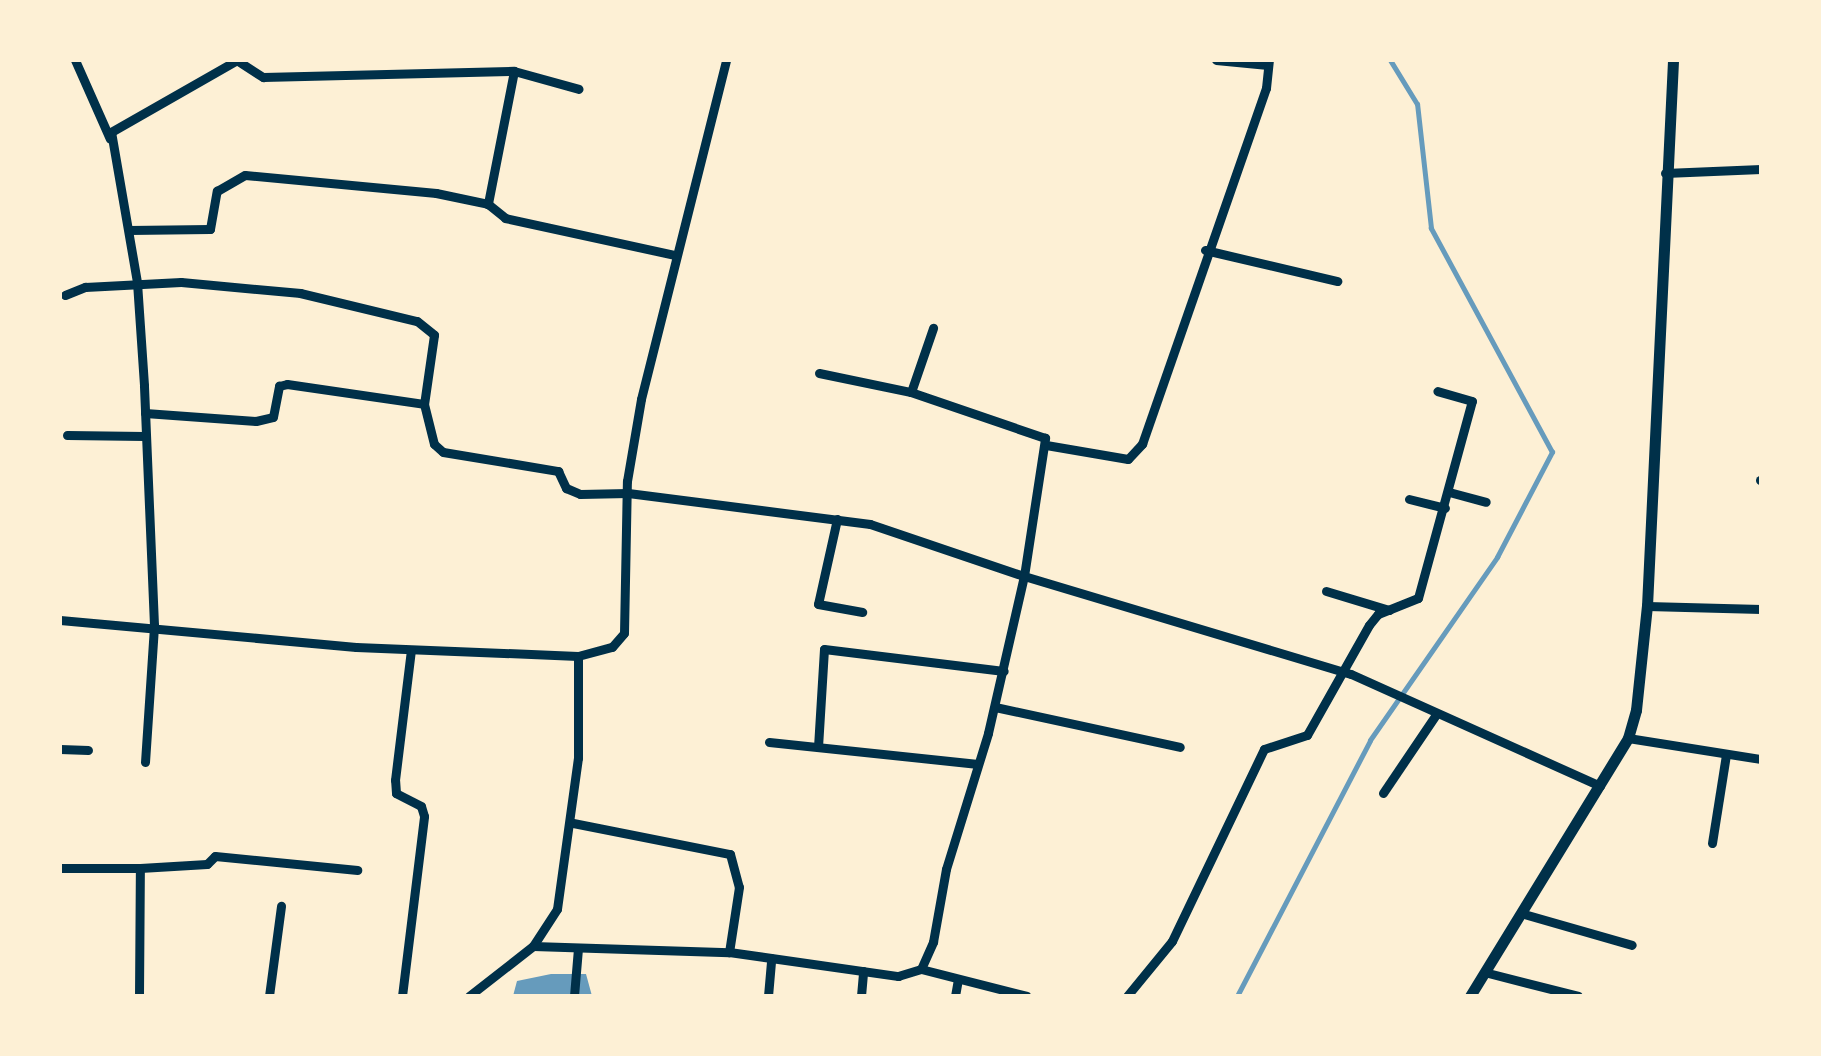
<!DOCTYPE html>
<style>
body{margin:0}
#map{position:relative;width:1821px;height:1056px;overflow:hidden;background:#fdf0d5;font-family:Rubik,sans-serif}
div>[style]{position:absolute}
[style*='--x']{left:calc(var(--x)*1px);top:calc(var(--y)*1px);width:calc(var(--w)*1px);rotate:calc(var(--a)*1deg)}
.water>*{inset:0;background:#669bbc}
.stream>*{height:5px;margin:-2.5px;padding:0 2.5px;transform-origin:2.5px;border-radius:2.5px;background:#669bbc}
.minor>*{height:9px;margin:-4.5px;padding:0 4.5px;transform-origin:4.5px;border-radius:4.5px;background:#003049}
.tertiary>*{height:11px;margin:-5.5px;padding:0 5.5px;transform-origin:5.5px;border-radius:5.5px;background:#003049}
span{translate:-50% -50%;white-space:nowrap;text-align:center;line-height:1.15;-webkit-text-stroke:10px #fdf0d5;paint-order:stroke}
.frame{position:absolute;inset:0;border:62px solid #fdf0d5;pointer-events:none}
</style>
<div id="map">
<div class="water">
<div style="clip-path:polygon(551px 974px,586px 974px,592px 996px,513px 996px,517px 981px)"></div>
</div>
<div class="stream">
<div style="--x:1237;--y:996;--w:288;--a:-62.5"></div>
<div style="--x:1370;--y:740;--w:223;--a:-55.2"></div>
<div style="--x:1497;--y:557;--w:119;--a:-62.4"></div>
<div style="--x:1552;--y:452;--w:255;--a:-118.4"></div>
<div style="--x:1431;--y:228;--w:125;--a:-96.4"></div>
<div style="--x:1417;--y:104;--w:52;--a:-121.5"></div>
</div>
<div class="minor">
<div style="--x:75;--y:60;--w:86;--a:66.1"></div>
<div style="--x:1216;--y:60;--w:52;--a:5.5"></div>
<div style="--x:238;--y:61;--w:30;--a:33"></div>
<div style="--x:263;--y:77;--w:251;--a:-1.4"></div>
<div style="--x:514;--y:71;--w:136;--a:101.1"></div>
<div style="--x:514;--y:71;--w:67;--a:15.5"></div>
<div style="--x:1665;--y:173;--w:96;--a:-2.4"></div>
<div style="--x:129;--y:230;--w:81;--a:-0.7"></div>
<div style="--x:210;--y:229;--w:39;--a:-80"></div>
<div style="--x:217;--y:191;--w:32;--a:-30"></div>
<div style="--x:245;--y:175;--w:192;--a:5.4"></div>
<div style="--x:436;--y:193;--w:53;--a:11.9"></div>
<div style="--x:488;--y:204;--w:22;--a:39"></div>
<div style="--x:505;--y:218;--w:173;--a:12.3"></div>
<div style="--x:1205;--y:250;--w:136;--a:13.2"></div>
<div style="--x:65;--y:295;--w:22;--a:-22"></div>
<div style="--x:85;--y:287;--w:96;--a:-3"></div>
<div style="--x:181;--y:282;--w:120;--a:5.3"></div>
<div style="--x:300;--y:293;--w:120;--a:13.5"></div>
<div style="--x:417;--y:321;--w:22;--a:39"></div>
<div style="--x:434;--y:335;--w:70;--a:98.2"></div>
<div style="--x:424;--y:404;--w:41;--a:76"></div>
<div style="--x:434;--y:444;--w:12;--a:42"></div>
<div style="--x:443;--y:452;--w:117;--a:9.4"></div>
<div style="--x:558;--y:471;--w:19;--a:65"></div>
<div style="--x:566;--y:488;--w:15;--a:23"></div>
<div style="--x:580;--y:494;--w:48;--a:-1.2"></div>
<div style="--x:628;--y:493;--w:244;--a:7.3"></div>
<div style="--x:870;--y:524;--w:163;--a:18.7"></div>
<div style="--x:1024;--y:576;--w:140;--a:-81.3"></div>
<div style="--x:1045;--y:438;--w:142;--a:-161.1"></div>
<div style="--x:911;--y:392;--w:68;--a:-71"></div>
<div style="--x:819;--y:373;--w:94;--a:11.7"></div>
<div style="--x:145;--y:413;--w:111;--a:4.1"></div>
<div style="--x:256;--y:421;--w:17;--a:-13"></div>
<div style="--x:273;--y:417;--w:32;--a:-79"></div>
<div style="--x:279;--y:386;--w:8;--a:-14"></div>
<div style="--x:287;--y:384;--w:138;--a:8.3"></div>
<div style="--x:67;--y:435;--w:77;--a:0.7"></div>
<div style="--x:1046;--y:445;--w:83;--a:9.7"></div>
<div style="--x:1128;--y:459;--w:21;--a:-47"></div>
<div style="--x:1142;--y:444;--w:377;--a:-70.8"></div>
<div style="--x:1266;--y:88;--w:28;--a:-84"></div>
<div style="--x:1760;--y:480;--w:1;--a:0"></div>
<div style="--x:1449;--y:492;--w:38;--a:15"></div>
<div style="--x:1409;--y:499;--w:37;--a:14"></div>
<div style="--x:837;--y:519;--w:87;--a:102.6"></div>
<div style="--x:818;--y:604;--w:45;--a:10.3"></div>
<div style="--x:1326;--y:591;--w:66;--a:16.8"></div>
<div style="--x:1647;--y:606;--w:114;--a:1.5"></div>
<div style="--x:60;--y:620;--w:297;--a:5.2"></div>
<div style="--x:356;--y:647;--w:222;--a:2.3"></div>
<div style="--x:995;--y:707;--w:189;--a:12.2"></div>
<div style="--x:1628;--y:738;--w:135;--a:9"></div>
<div style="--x:769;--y:742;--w:210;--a:6"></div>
<div style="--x:818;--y:747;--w:98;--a:-86.5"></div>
<div style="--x:824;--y:649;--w:181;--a:7"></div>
<div style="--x:60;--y:749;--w:28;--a:2"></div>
<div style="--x:145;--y:762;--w:137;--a:-86.2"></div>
<div style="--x:154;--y:625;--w:240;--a:-92.4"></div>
<div style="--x:144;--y:385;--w:103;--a:-93.9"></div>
<div style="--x:137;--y:282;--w:152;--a:-99.8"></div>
<div style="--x:111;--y:132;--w:145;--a:-29.7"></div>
<div style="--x:1383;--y:793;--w:93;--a:-56"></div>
<div style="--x:573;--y:823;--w:160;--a:11.2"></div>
<div style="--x:730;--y:854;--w:34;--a:75"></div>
<div style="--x:739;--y:887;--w:66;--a:98.7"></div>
<div style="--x:1712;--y:843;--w:89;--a:-81"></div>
<div style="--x:60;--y:868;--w:80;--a:0"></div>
<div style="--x:1524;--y:914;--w:112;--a:16"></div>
<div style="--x:533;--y:946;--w:196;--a:1.8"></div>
<div style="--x:729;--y:952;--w:171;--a:8.1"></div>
<div style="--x:898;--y:976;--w:24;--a:-17"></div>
<div style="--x:921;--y:969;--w:30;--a:-66"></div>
<div style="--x:933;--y:942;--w:74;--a:-79.9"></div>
<div style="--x:946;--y:869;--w:142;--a:-72.8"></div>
<div style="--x:988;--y:733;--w:161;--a:-77.1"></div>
<div style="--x:1024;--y:576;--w:341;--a:16.7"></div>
<div style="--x:1351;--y:674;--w:273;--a:24.2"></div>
<div style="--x:921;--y:969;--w:109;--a:14.3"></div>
<div style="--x:1488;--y:973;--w:93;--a:14.3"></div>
<div style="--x:139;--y:996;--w:128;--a:-89.6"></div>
<div style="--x:140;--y:868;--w:67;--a:-3.4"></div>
<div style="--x:207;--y:864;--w:11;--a:-45"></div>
<div style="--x:215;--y:856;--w:143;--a:5.6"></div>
<div style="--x:269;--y:996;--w:91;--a:-82.4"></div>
<div style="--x:402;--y:996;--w:181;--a:-83"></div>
<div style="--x:424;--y:816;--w:10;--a:-107"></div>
<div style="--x:421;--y:806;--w:28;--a:-153"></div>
<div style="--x:396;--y:793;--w:13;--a:-94"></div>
<div style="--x:395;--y:780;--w:131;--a:-83"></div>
<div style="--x:469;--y:996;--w:81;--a:-38"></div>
<div style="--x:533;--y:946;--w:44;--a:-57"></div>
<div style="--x:557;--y:909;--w:152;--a:-82.1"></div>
<div style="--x:578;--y:758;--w:102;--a:-90"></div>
<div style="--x:578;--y:656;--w:35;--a:-15"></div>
<div style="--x:612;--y:647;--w:18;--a:-49"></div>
<div style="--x:624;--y:633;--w:152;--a:-88.9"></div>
<div style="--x:627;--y:481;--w:83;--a:-80.3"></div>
<div style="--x:641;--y:399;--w:349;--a:-75.9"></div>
<div style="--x:574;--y:996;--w:48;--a:-85.2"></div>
<div style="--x:768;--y:996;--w:38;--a:-85"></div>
<div style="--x:861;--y:996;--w:25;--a:-85"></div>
<div style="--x:955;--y:996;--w:17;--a:-80"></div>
<div style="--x:1127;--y:996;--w:71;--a:-50.7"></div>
<div style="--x:1172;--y:941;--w:213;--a:-64.4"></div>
<div style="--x:1264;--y:749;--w:45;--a:-18"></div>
<div style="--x:1307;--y:735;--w:126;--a:-60.6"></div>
<div style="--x:1369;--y:625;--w:14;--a:-51"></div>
<div style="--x:1378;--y:614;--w:43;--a:-21.8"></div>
<div style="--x:1418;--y:598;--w:204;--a:-74.7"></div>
<div style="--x:1472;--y:401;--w:36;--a:-164"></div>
</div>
<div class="tertiary">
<div style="--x:1470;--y:996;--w:303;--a:-58.5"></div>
<div style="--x:1628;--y:738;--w:29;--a:-74"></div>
<div style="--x:1636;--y:710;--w:105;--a:-84"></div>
<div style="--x:1647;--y:606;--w:547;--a:-87.27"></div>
</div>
<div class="frame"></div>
</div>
